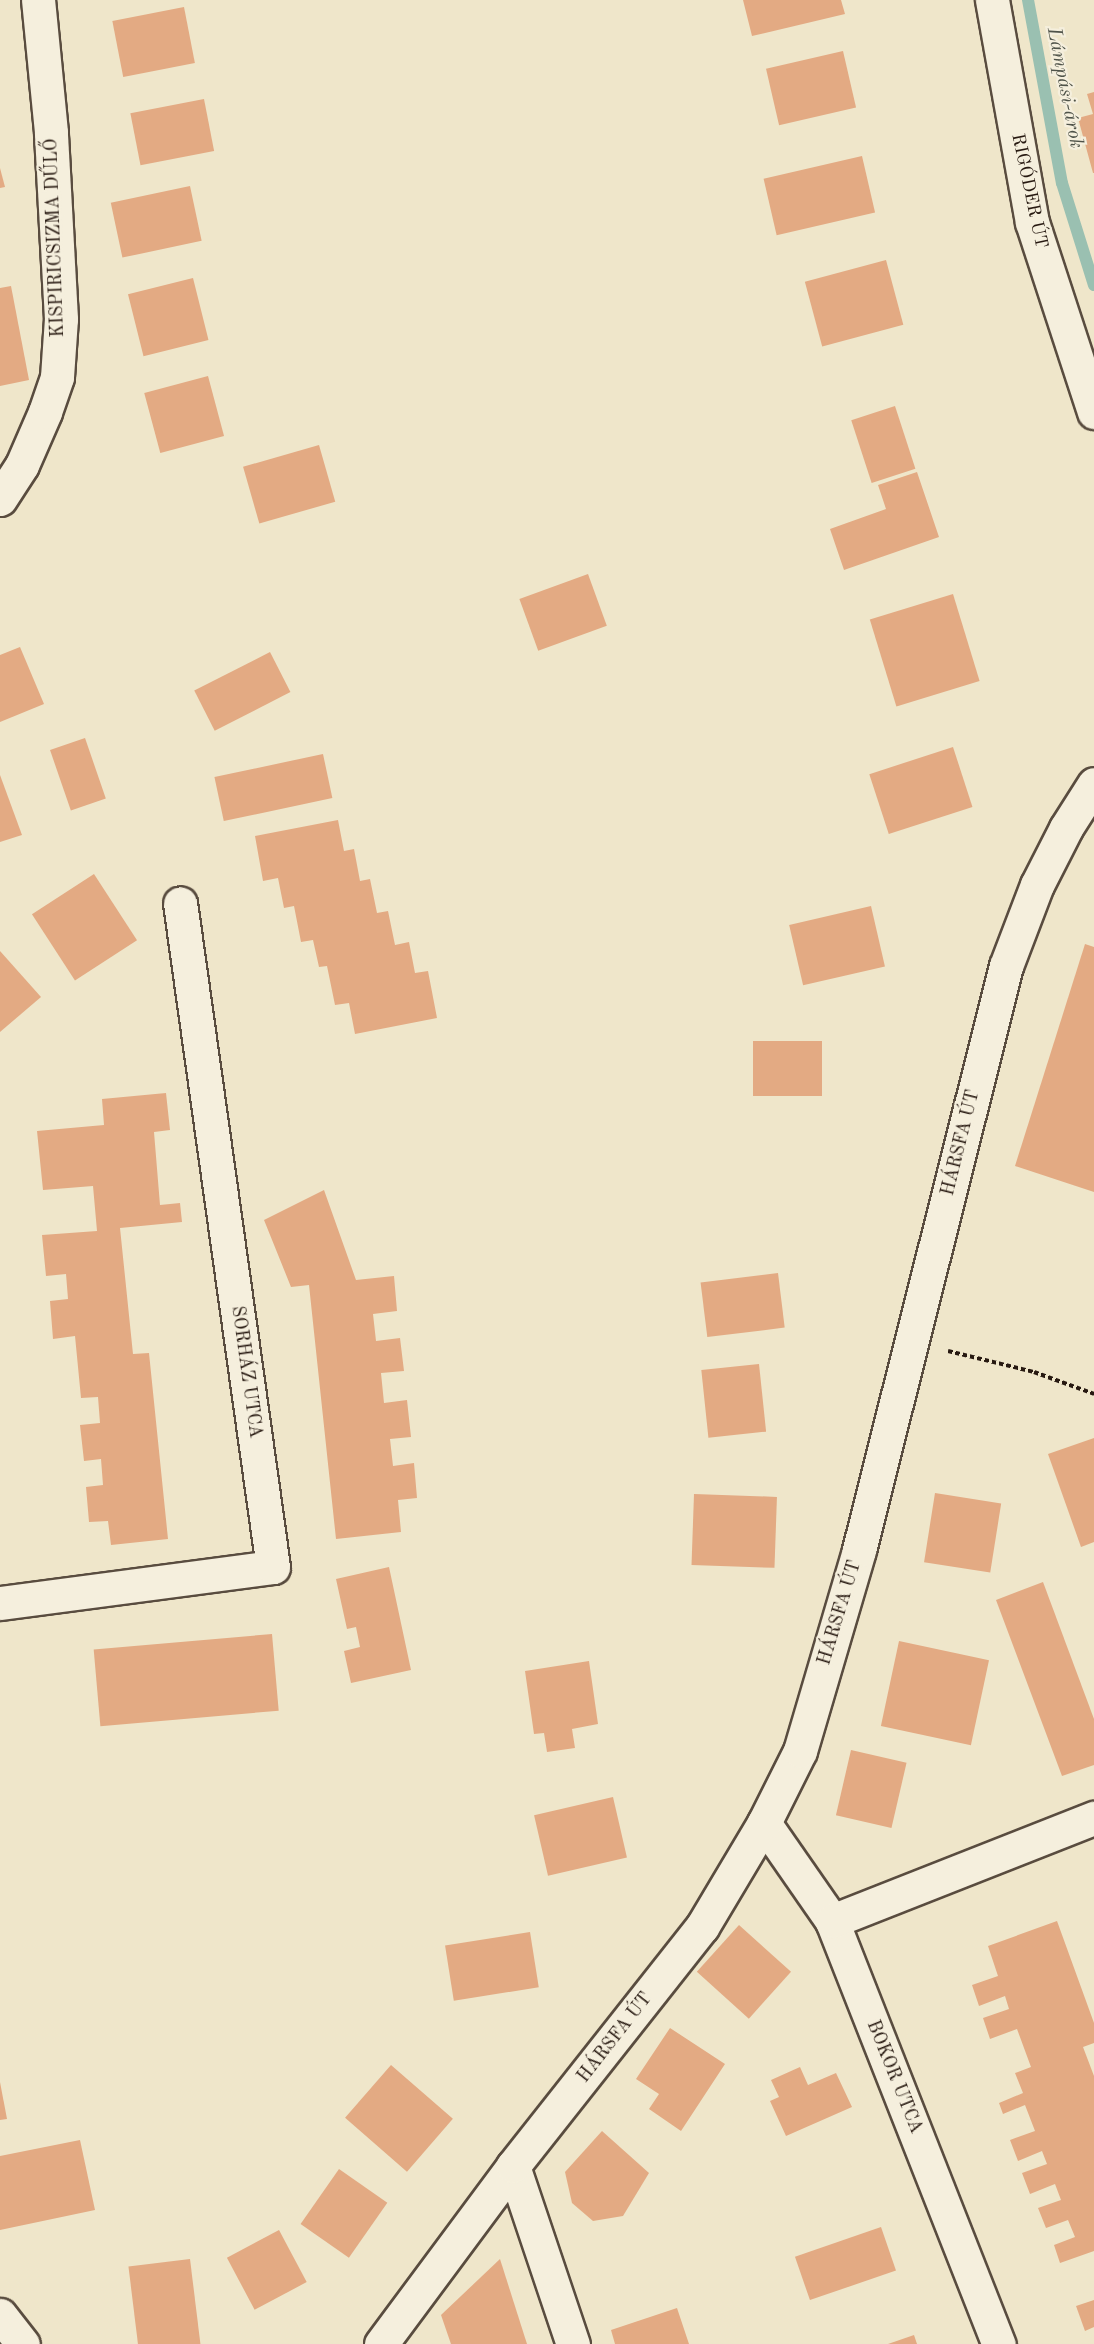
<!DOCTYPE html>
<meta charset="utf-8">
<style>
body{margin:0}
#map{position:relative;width:1094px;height:2344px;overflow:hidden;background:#efe6ca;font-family:"Old Standard TT",serif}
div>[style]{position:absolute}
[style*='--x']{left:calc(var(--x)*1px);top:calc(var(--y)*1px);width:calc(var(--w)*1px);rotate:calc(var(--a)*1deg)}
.stream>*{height:12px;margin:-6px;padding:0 6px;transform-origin:6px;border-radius:6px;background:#9ac0b1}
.building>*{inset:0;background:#e3aa83;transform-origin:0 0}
.path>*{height:4px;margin-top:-2px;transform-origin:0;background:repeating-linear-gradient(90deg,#271911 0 4.5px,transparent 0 7.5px)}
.roads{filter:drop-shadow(2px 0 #594c3f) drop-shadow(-2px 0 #594c3f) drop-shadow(0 2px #594c3f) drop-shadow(0 -2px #594c3f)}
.minor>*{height:33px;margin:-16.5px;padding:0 16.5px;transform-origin:16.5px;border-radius:16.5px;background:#f5efdd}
.tertiary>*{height:33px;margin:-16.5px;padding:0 16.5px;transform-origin:16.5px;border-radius:16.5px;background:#f5efdd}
span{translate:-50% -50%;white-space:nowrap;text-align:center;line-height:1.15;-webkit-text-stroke:4.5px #f5efdd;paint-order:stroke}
.street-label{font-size:18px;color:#271911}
.water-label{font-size:20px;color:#4f5349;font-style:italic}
</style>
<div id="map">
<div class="stream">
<div style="--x:1028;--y:0;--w:186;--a:79.5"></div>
<div style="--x:1062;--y:183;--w:107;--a:72.6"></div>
</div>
<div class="building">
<div style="clip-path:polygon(743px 0,841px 0,845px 14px,752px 36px)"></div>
<div style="left:184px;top:7px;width:57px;height:73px;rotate:79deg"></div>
<div style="left:843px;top:51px;width:58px;height:79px;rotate:77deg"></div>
<div style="clip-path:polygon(1094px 92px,1094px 173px,1093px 173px,1078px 118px,1093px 114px,1087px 94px)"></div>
<div style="left:204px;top:99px;width:53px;height:75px;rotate:79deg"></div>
<div style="left:862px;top:156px;width:58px;height:101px;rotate:77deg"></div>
<div style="clip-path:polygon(0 168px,5px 187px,0 188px)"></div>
<div style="left:190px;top:186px;width:56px;height:81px;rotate:78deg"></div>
<div style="left:886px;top:260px;width:67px;height:84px;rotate:75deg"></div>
<div style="left:193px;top:278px;width:64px;height:67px;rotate:76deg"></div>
<div style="clip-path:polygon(11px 286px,29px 380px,0 386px,0 288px)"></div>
<div style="left:208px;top:376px;width:62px;height:66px;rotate:75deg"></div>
<div style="left:895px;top:406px;width:66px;height:46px;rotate:72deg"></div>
<div style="left:319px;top:445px;width:59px;height:79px;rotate:74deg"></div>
<div style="clip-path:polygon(917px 472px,939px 537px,844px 570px,830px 529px,886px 509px,878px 485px)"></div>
<div style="left:588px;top:574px;width:55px;height:73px;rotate:70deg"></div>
<div style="left:953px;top:594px;width:91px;height:87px;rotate:73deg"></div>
<div style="clip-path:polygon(20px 647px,44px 704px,0 722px,0 655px)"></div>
<div style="left:270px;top:652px;width:45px;height:85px;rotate:63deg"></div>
<div style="left:85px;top:738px;width:64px;height:37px;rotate:71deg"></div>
<div style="left:953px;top:747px;width:63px;height:88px;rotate:72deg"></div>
<div style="left:323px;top:754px;width:45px;height:111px;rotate:78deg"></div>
<div style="clip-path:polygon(0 775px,22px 835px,0 842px)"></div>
<div style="clip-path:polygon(338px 820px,344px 851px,354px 849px,360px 881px,370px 879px,377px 913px,388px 911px,395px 945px,409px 942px,415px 973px,428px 971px,437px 1018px,355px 1034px,349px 1003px,335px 1005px,327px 966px,319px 967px,313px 940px,301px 942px,294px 906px,284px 908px,278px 878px,263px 881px,255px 836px)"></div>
<div style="left:94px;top:874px;width:79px;height:74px;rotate:57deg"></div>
<div style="left:871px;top:906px;width:62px;height:84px;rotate:77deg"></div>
<div style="clip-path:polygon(1085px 944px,1094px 947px,1094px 1192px,1015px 1166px)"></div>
<div style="clip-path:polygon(0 951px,41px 997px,0 1032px)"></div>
<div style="left:753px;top:1041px;width:69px;height:55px"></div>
<div style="clip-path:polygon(166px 1093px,170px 1130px,154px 1132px,160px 1205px,180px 1203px,182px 1222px,120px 1228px,133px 1354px,149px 1353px,168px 1539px,111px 1545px,108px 1521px,89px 1522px,86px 1487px,103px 1485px,101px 1459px,84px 1461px,80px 1425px,100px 1423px,98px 1397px,81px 1398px,75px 1336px,53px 1339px,50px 1301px,68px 1299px,66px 1274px,46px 1276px,42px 1235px,97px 1231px,93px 1186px,43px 1190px,37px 1131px,104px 1125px,102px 1099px)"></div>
<div style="clip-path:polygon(324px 1190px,356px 1280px,394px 1276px,397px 1311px,373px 1314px,376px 1341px,400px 1338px,404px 1371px,381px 1373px,384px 1403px,407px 1400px,411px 1437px,390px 1439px,393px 1466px,414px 1463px,417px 1498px,398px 1500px,401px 1532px,336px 1539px,309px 1285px,291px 1287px,264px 1220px)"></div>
<div style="left:778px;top:1273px;width:55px;height:78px;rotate:83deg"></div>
<div style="left:759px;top:1364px;width:68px;height:58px;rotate:84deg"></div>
<div style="clip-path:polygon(1094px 1438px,1094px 1542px,1081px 1547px,1048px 1454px)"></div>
<div style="left:935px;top:1493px;width:67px;height:70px;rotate:9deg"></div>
<div style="left:694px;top:1494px;width:83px;height:71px;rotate:2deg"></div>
<div style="clip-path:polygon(389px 1567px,411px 1670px,351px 1683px,344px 1651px,360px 1647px,356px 1627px,347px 1629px,336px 1579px)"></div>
<div style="clip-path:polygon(1043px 1582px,1094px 1719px,1094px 1765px,1062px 1776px,996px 1600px)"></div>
<div style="left:272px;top:1634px;width:77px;height:179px;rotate:85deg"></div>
<div style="left:899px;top:1641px;width:92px;height:87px;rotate:12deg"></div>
<div style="clip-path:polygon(589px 1661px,598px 1724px,572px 1729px,575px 1748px,547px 1752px,544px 1733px,534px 1734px,525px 1671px)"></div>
<div style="left:851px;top:1750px;width:57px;height:67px;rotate:13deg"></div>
<div style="left:613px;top:1797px;width:62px;height:81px;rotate:77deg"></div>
<div style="clip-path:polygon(1057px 1921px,1094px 2023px,1094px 2043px,1083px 2047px,1094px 2076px,1094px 2251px,1060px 2263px,1054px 2245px,1075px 2237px,1068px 2220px,1046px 2228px,1038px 2208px,1061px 2200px,1055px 2184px,1030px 2194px,1022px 2173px,1047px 2164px,1042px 2151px,1018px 2161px,1010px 2140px,1035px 2131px,1025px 2105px,1003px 2114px,999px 2103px,1023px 2093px,1015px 2073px,1031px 2067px,1017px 2029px,990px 2039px,983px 2018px,1009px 2009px,1005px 1996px,979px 2006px,972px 1985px,998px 1976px,988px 1946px)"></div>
<div style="left:739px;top:1925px;width:70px;height:63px;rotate:42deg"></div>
<div style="left:530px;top:1932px;width:56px;height:86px;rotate:81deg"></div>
<div style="clip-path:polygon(670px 2028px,725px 2064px,681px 2131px,649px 2109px,659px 2094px,636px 2079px)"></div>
<div style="left:391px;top:2065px;width:82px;height:70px;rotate:41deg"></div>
<div style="clip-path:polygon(800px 2067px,808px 2085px,836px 2073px,852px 2107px,786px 2136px,770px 2101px,779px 2097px,771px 2080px)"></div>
<div style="clip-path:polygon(0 2082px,7px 2119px,0 2120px)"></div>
<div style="clip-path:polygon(602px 2131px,649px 2173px,623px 2216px,593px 2221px,572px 2203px,565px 2172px)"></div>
<div style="clip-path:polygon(80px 2140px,95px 2210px,0 2230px,0 2156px)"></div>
<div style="left:339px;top:2169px;width:59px;height:67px;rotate:35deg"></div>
<div style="left:881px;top:2227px;width:46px;height:91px;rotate:71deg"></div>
<div style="left:279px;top:2230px;width:59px;height:59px;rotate:62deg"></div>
<div style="left:190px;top:2259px;width:86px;height:62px;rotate:83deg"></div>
<div style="clip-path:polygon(500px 2259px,527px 2344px,451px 2344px,441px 2315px)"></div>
<div style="clip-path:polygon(1094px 2300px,1094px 2327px,1085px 2331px,1076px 2306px)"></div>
<div style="clip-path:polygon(677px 2308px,689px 2344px,615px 2344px,611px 2330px)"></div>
<div style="clip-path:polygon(914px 2335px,917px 2344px,888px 2344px)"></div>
</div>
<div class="path">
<div style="--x:948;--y:1351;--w:89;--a:13.7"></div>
<div style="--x:1034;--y:1372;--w:64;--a:20.1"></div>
</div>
<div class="roads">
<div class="minor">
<div style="--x:992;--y:0;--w:226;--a:79.8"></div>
<div style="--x:1032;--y:222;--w:200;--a:71.9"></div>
<div style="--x:0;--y:499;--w:40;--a:-57.1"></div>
<div style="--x:22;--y:465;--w:58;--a:-66.5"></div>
<div style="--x:45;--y:412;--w:37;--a:-71"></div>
<div style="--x:57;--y:377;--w:58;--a:-86.1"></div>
<div style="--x:61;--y:319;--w:187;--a:-93.1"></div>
<div style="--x:51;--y:132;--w:133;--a:-95.6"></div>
<div style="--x:0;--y:1603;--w:275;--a:-7.5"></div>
<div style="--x:273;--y:1567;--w:670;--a:-97.97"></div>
<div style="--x:764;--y:1823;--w:119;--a:55.2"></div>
<div style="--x:832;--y:1921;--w:455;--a:68.5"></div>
<div style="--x:832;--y:1921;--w:282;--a:-21.5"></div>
<div style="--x:513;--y:2166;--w:188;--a:71.4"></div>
<div style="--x:0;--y:2315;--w:37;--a:52"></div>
</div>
<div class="tertiary">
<div style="--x:381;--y:2344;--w:222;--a:-53.4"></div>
<div style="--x:513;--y:2166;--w:305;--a:-51.7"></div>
<div style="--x:702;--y:1927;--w:121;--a:-59.2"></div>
<div style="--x:764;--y:1823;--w:80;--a:-63.4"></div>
<div style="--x:800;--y:1751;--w:209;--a:-73.6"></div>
<div style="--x:859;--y:1550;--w:602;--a:-75.87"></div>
<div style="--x:1006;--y:966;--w:87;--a:-69.1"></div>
<div style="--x:1037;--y:885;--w:64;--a:-63"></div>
<div style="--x:1066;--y:828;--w:52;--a:-57.5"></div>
</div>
</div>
<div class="street-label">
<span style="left:1029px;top:191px;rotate:78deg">RIGÓDER ÚT</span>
<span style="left:55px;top:238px;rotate:-92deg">KISPIRICSIZMA DŰLŐ</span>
<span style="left:961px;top:1143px;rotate:-76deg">HÁRSFA ÚT</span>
<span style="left:246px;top:1372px;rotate:82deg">SORHÁZ UTCA</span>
<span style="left:840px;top:1613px;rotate:-73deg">HÁRSFA ÚT</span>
<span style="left:615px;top:2038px;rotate:-52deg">HÁRSFA ÚT</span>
<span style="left:894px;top:2077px;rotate:68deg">BOKOR UTCA</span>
</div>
<div class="water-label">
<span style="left:1064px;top:88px;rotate:79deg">Lámpási-árok</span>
</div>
</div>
